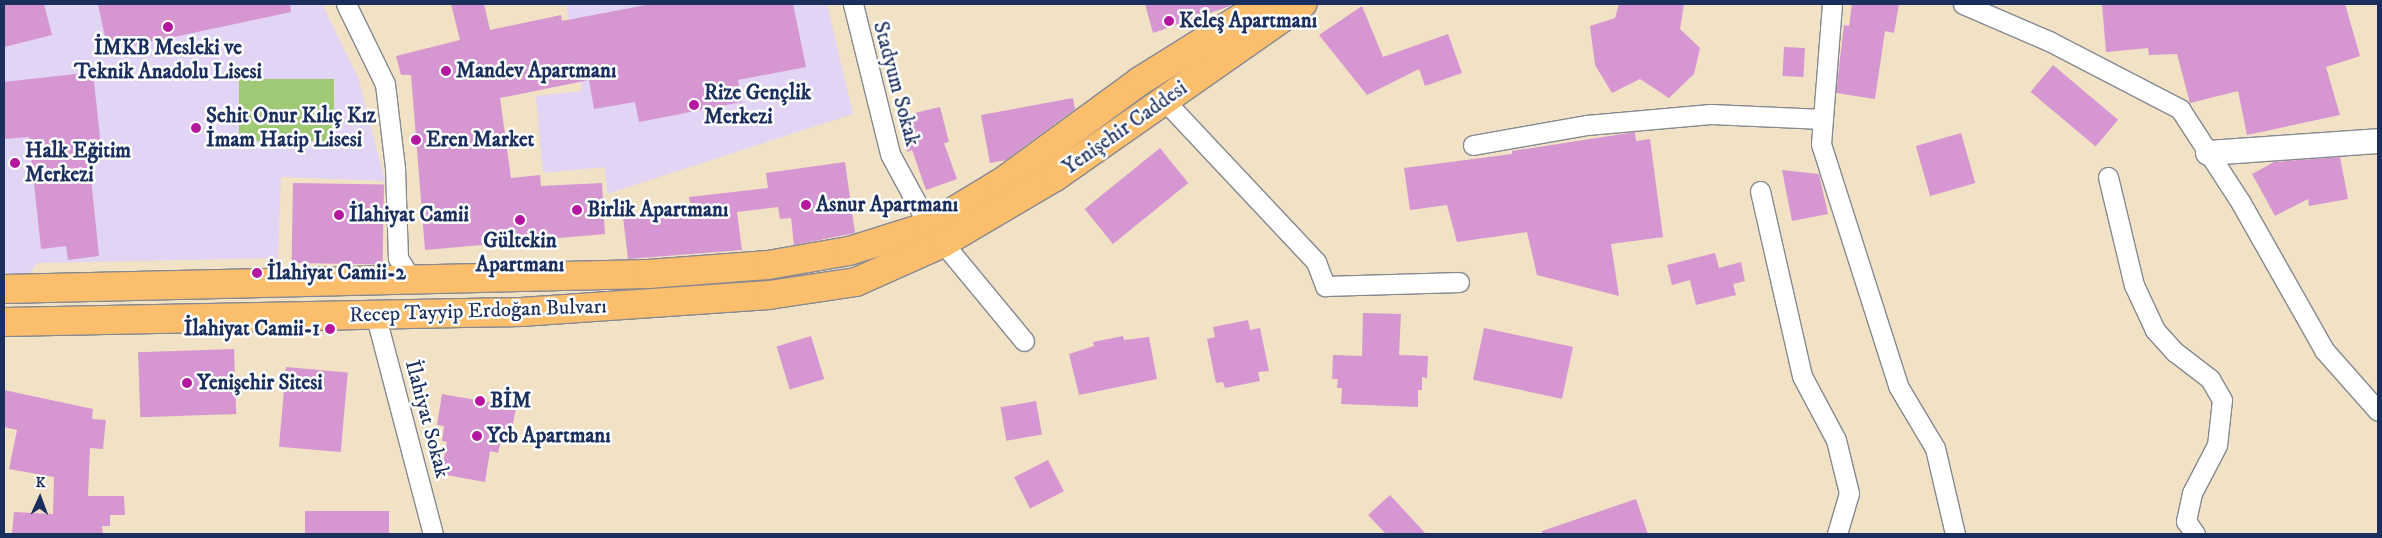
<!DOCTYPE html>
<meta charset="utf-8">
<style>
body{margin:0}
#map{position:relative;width:2382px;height:538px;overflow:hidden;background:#f1e2c5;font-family:"IM FELL DW Pica",serif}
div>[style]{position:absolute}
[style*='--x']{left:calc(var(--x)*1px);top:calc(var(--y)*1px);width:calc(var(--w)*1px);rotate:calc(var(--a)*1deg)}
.built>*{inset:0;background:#e1d4f4}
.green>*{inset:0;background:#a0c975;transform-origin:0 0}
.building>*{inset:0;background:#d696d1;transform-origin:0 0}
.roads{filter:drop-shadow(1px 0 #868892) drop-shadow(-1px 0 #868892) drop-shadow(0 1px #868892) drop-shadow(0 -1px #868892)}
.minor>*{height:19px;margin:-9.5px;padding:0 9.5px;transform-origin:9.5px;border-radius:9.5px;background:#fff}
.tertiary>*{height:24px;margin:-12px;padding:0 12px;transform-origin:12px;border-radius:12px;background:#fff}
.primary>*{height:28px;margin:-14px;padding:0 14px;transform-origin:14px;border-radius:14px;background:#fabe6d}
.dots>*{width:14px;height:14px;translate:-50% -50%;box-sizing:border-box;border:2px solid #fff;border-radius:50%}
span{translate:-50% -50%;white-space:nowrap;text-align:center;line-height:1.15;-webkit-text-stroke:5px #fff;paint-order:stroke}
.poi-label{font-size:21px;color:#1b2f5e;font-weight:700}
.left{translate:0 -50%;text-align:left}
.right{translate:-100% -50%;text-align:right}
.street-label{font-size:21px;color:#1b2f5e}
.frame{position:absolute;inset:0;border:5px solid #1b2f5e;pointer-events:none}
.north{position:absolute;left:15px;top:473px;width:50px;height:50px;-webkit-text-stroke:4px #fff;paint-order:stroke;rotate:2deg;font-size:14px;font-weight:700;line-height:20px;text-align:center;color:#1b2f5e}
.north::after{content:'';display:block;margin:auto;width:18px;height:22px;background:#1b2f5e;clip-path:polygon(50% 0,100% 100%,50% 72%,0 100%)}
</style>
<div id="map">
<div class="built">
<div style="clip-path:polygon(4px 4px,322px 4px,358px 77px,385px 181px,281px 177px,278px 258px,37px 263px,28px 276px,4px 277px)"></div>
<div style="clip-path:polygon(566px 4px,827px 4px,853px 114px,607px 194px,605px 167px,543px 173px,536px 96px,582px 91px)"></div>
</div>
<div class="green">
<div style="left:239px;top:79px;width:95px;height:62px"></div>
</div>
<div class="building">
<div style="clip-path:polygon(4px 4px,44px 4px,52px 35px,4px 47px)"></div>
<div style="clip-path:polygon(98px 4px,290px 4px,291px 12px,108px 51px)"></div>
<div style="clip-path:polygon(451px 4px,484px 4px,490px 30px,561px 15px,562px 21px,651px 4px,793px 4px,806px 67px,738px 80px,742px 102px,639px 122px,635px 102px,594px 109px,589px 80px,500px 98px,511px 178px,540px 175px,541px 186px,602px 183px,605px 234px,425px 250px,411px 75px,401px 75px,396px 56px,460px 40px)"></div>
<div style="clip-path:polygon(1145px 4px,1230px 4px,1230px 6px,1153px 33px)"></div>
<div style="clip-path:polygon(1619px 4px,1684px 4px,1680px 29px,1700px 48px,1694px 74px,1669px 98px,1640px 79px,1612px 93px,1595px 65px,1590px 26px,1615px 18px)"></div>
<div style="clip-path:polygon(1852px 4px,1899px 4px,1894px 33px,1885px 31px,1875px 99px,1836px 93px,1844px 25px,1849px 26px)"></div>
<div style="clip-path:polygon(2102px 4px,2345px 4px,2360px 56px,2326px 67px,2340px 115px,2247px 135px,2238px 91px,2190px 103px,2177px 54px,2149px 55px,2148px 48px,2106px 52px)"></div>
<div style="clip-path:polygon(1362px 6px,1383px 57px,1448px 34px,1462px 73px,1425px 86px,1419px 69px,1367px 95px,1319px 35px)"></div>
<div style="left:1784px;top:47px;width:21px;height:29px;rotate:3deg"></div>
<div style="left:2053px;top:65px;width:85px;height:35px;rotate:40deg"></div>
<div style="clip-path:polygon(93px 72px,101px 147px,88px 148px,99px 256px,68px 260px,66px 246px,41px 249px,29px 137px,4px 139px,4px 82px)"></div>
<div style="clip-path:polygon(1073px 98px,1075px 109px,1006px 160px,990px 163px,981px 115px)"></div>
<div style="clip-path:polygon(940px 107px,949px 142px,944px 143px,957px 179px,926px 190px,912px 150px,907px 152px,898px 117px)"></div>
<div style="clip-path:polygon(1635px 132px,1636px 141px,1650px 139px,1663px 237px,1611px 244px,1619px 296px,1537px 275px,1527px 232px,1457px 242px,1447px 205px,1410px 210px,1404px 168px,1512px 154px,1512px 151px)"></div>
<div style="left:1961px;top:133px;width:52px;height:47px;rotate:74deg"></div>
<div style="left:1160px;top:148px;width:45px;height:97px;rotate:51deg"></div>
<div style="clip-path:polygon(2340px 157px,2348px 199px,2309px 206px,2308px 199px,2275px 216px,2252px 174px,2274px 162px)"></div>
<div style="clip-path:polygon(845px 162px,855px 233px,794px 245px,791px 218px,780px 219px,778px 207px,737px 212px,742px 250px,628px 259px,623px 217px,691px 208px,689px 197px,768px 188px,766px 173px)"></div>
<div style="clip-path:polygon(1782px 170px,1819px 174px,1828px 214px,1792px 221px)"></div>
<div style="left:293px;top:183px;width:91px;height:80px;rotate:1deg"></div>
<div style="clip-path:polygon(1715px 253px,1719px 268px,1741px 262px,1745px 281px,1733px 284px,1736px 295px,1696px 305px,1690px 280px,1672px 285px,1667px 265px)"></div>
<div style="clip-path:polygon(1363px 313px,1401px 314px,1399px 355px,1428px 356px,1427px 378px,1422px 377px,1422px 390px,1418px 390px,1418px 407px,1341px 404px,1342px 388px,1337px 388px,1338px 379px,1332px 379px,1333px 355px,1362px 356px)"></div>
<div style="clip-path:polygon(1248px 320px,1250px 330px,1260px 328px,1269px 371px,1258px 372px,1260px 381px,1225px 388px,1223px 382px,1216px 383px,1207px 339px,1215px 337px,1213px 327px)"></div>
<div style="left:1484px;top:328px;width:91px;height:53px;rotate:12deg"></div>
<div style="left:811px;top:336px;width:45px;height:36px;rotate:73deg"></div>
<div style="clip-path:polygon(1123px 336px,1124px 340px,1149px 337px,1157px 379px,1079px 395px,1069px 354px,1094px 346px,1093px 342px)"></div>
<div style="left:234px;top:349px;width:65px;height:96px;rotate:88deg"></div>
<div style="left:286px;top:367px;width:62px;height:80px;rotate:5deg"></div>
<div style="clip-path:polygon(4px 390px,93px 409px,92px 419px,106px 420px,103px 449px,90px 448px,88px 496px,124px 496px,125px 515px,110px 515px,110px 526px,102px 526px,103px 534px,12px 534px,14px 512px,53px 514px,54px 477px,9px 469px,17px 430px,4px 427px)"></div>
<div style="clip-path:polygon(442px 394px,516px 407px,510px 441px,501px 440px,498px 453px,490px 451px,485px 482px,441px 474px,447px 442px,442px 441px,444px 426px,437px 425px)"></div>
<div style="left:1036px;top:401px;width:34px;height:36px;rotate:80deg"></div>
<div style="left:1048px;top:460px;width:35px;height:38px;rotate:63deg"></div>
<div style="clip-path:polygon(1390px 495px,1426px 534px,1386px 534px,1368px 515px)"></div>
<div style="clip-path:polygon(1636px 499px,1648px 534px,1542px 534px,1542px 531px)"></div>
<div style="left:389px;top:511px;width:23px;height:84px;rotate:90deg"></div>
</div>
<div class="roads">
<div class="minor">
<div style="--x:346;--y:4;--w:89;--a:64"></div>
<div style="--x:385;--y:84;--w:85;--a:83.2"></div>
<div style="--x:395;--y:168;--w:90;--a:88.1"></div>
<div style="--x:398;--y:258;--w:28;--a:58"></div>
<div style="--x:853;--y:4;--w:154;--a:76.1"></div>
<div style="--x:890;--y:154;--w:82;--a:61.6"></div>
<div style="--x:1832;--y:4;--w:140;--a:94.5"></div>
<div style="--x:1821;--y:144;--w:254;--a:72.3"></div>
<div style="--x:1898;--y:386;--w:72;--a:59.2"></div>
<div style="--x:1935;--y:448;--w:88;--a:76.9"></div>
<div style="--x:1963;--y:4;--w:94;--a:23.3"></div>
<div style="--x:2049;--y:41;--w:148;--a:27.4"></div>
<div style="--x:2180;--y:109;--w:112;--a:57"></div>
<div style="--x:2241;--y:203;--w:169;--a:60.5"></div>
<div style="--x:2324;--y:350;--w:81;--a:48.5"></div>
<div style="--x:1164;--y:100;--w:222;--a:46.8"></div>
<div style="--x:1316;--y:262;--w:26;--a:69"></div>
<div style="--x:1325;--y:286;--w:134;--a:-1.7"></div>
<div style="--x:1473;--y:145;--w:116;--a:-10"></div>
<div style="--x:1587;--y:125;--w:124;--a:-5.1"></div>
<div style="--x:1711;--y:114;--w:112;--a:2.6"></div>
<div style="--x:2108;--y:177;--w:111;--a:76.5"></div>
<div style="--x:2134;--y:285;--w:50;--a:65"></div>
<div style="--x:2155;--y:330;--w:30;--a:48"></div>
<div style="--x:2175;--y:352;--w:44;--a:37.6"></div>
<div style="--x:2210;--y:379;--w:24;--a:60"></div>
<div style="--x:2222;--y:400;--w:45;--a:96.3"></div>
<div style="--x:2217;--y:445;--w:54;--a:117.5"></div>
<div style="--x:2192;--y:493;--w:29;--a:102"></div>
<div style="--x:2186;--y:521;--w:16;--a:55"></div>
<div style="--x:1760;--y:191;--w:190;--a:77.2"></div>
<div style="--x:1802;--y:376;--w:72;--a:62"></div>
<div style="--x:1836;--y:440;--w:55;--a:76.2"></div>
<div style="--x:1849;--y:493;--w:43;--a:106.3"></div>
<div style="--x:943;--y:243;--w:127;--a:50.4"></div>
<div style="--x:376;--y:317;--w:224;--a:75.3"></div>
</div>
<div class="tertiary">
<div style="--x:2208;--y:153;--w:170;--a:-4"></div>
</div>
<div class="primary">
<div style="--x:4;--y:289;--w:644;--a:-1.33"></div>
<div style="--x:648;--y:274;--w:120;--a:-4.3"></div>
<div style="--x:768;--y:265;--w:82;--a:-9.8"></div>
<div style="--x:849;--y:251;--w:84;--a:-17.4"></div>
<div style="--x:929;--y:226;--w:85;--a:-31.1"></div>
<div style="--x:1002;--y:182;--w:171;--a:-36.2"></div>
<div style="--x:1140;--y:81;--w:145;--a:-32"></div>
<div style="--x:4;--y:322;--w:517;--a:-1.11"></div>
<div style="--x:521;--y:312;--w:249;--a:-3.9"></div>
<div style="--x:769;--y:295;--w:88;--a:-8.5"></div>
<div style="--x:856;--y:282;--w:95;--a:-24.1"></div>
<div style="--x:943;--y:243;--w:130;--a:-30.5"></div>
<div style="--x:1055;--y:177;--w:302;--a:-35"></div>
</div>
</div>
<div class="dots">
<div style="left:1169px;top:21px;background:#b5179e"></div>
<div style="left:168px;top:27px;background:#b5179e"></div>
<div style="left:446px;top:71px;background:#b5179e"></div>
<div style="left:694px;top:105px;background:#b5179e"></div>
<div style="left:196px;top:128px;background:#b5179e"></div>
<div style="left:416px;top:140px;background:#b5179e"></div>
<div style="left:15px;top:163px;background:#b5179e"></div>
<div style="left:806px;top:205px;background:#b5179e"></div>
<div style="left:577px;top:210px;background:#b5179e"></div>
<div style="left:339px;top:215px;background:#b5179e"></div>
<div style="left:520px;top:220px;background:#b5179e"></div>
<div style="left:257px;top:273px;background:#b5179e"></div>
<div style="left:330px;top:329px;background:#b5179e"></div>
<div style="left:187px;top:383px;background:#b5179e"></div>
<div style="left:480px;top:401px;background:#b5179e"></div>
<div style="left:477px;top:436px;background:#b5179e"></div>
</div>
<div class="poi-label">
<span class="left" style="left:1179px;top:21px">Keleş Apartmanı</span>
<span style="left:168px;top:60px">İMKB Mesleki ve<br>Teknik Anadolu Lisesi</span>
<span class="left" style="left:456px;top:71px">Mandev Apartmanı</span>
<span class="left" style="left:704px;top:105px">Rize Gençlik<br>Merkezi</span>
<span class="left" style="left:206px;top:128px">Şehit Onur Kılıç Kız<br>İmam Hatip Lisesi</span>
<span class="left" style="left:426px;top:140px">Eren Market</span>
<span class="left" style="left:25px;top:163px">Halk Eğitim<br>Merkezi</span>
<span class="left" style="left:816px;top:205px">Asnur Apartmanı</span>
<span class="left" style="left:587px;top:210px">Birlik Apartmanı</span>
<span class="left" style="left:349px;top:215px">İlahiyat Camii</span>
<span style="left:520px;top:253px">Gültekin<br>Apartmanı</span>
<span class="left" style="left:267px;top:273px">İlahiyat Camii-2</span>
<span class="right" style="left:320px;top:329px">İlahiyat Camii-1</span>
<span class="left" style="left:197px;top:383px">Yenişehir Sitesi</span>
<span class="left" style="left:490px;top:401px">BİM</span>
<span class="left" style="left:487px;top:436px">Ycb Apartmanı</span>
</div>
<div class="street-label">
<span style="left:896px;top:84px;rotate:75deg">Stadyum Sokak</span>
<span style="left:1125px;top:128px;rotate:-35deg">Yenişehir Caddesi</span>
<span style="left:478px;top:311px;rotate:-2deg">Recep Tayyip Erdoğan Bulvarı</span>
<span style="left:427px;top:419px;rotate:75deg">İlahiyat Sokak</span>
</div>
<div class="frame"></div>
<div class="north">K</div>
</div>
